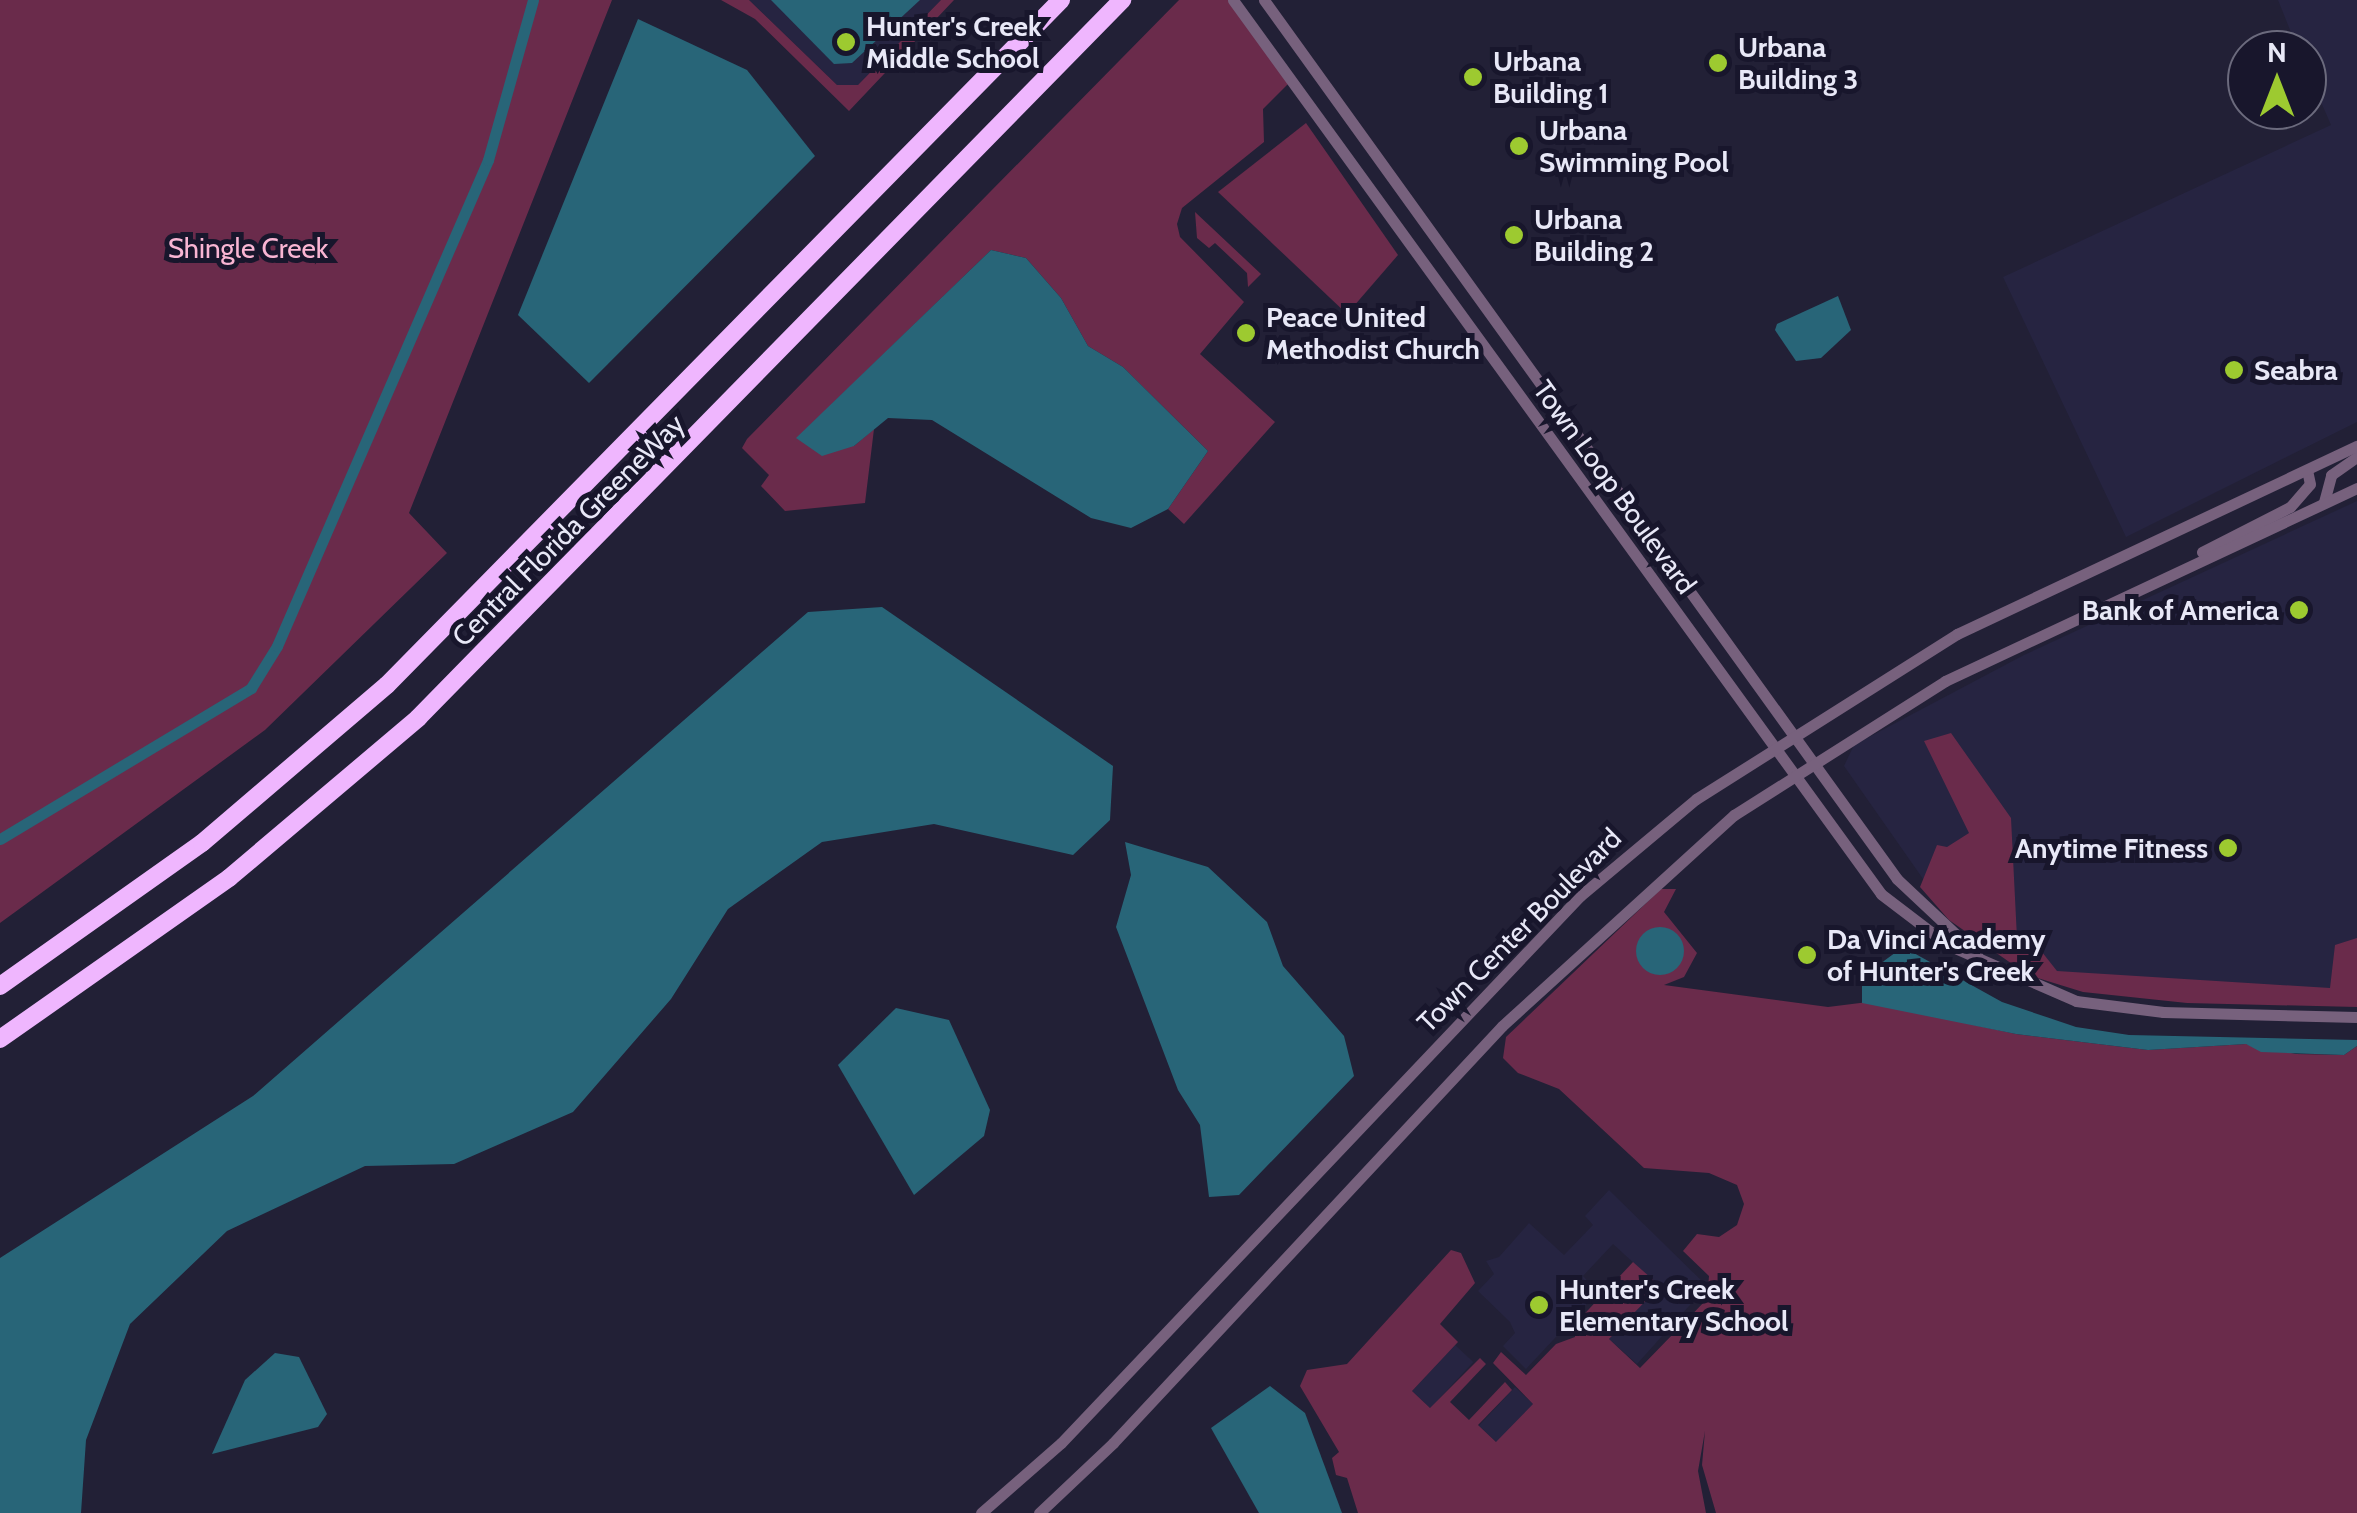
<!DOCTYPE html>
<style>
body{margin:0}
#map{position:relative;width:2357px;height:1513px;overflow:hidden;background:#222036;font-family:Cabin,sans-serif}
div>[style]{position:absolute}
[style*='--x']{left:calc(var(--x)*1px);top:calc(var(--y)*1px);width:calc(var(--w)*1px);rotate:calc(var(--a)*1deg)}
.built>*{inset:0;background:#262441;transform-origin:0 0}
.green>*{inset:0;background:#6a2b4b}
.water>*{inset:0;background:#286578}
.round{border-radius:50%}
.canal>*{height:11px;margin:-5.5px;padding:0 5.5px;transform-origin:5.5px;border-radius:5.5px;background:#286578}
.minor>*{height:11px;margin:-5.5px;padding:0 5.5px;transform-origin:5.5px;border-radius:5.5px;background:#77617d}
.highway>*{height:18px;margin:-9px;padding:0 9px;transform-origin:9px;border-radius:9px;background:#efb6fe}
.dots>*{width:28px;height:28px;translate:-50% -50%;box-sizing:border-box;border:5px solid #18162c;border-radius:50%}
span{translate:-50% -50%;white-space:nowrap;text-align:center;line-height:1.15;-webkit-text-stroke:10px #18162c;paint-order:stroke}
.poi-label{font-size:28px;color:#e8e8f7;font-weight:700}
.left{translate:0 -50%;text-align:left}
.right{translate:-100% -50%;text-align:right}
.park-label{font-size:28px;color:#f9b5d3}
.street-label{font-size:28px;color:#e8e8f7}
.north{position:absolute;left:2227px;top:30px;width:100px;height:100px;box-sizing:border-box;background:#18162c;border:2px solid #6b6a7d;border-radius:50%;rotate:0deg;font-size:28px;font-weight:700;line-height:40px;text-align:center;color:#e8e8f7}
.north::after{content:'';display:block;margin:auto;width:35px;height:45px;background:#9dca30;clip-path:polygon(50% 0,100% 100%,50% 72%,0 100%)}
</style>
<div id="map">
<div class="built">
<div style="clip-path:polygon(749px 0,941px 0,858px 85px,837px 85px)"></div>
<div style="clip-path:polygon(2278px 0,2357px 0,2357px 422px,2126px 537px,2003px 277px,2331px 125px,2307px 70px,2307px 50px,2298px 50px)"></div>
<div style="clip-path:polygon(2357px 501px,2357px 1005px,2084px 989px,1928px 886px,1844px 766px,1854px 745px,2024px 655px)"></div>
<div style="clip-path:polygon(1609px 1190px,1707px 1286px,1637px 1364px,1609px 1339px,1659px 1286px,1613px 1244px,1583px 1276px,1598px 1292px,1526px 1369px,1503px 1346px,1515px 1333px,1510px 1322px,1478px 1291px,1494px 1274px,1486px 1261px,1499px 1257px,1529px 1223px,1564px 1255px,1593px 1225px,1585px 1216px)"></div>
<div style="left:1455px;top:1345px;width:25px;height:63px;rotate:43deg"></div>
<div style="left:1515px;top:1387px;width:25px;height:53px;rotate:43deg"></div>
</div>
<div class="green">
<div style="clip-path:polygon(0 0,612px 0,409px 513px,447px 553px,265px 730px,0 923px)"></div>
<div style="clip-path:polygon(721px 0,749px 0,837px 85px,858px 85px,941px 0,954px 0,849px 111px,755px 19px)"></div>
<div style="clip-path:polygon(1179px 0,1233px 0,1290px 82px,1263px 109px,1264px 142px,1182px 208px,1177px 224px,1180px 237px,1244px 302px,1200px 354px,1275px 422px,1184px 524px,1168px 509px,1208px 451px,1123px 367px,1088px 346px,1061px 298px,1026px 258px,991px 250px,797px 438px,854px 446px,874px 429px,865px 503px,785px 511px,761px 486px,769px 475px,742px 448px,747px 439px)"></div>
<div style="clip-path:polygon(1306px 123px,1398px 255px,1347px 314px,1218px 192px)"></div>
<div style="clip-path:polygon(1195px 212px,1261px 274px,1248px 287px,1247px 273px,1215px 243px,1209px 248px,1197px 238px)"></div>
<div style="clip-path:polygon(1951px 733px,2011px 818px,2017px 938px,2029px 949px,2038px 947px,2057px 971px,2330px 988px,2335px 945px,2357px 938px,2357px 1007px,2187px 1003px,2083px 992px,2028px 975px,1949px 920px,1920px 887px,1937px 845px,1947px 847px,1969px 833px,1924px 741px)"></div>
<div style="clip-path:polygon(1661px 889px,1676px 889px,1664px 912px,1697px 953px,1684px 977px,1664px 985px,1828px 1007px,1868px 1002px,2016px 1034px,2148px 1050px,2246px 1044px,2296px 1054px,2344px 1055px,2357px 1046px,2357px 1513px,1716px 1513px,1702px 1465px,1705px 1431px,1698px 1471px,1706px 1513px,1358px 1513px,1347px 1478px,1336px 1475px,1332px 1458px,1339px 1452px,1300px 1386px,1307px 1370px,1347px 1364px,1451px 1250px,1461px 1253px,1475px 1283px,1440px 1324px,1458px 1342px,1412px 1391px,1430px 1408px,1480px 1358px,1486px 1364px,1450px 1402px,1469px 1420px,1505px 1382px,1512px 1390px,1478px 1425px,1496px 1442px,1533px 1404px,1493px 1363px,1501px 1352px,1526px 1375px,1556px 1344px,1575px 1337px,1575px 1324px,1633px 1262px,1660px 1286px,1609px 1339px,1640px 1368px,1707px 1299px,1709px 1276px,1683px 1251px,1697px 1234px,1719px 1237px,1737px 1225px,1744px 1204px,1737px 1185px,1709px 1173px,1644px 1168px,1559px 1089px,1518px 1073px,1503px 1058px,1506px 1037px)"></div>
</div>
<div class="water">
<div style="clip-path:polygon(771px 0,920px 0,852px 63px,834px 64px)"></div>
<div style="clip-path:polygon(638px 19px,747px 70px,815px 156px,589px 383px,518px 315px)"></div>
<div style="clip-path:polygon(991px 250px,1026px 258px,1061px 298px,1088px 346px,1123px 367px,1208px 451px,1168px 509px,1131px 528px,1091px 518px,932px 420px,888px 418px,854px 446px,822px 456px,796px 438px)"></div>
<div style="clip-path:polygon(1838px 296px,1851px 330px,1821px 358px,1796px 361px,1775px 330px,1777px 324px)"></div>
<div style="clip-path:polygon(882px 607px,1113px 766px,1110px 820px,1073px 855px,934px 824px,822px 842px,728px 909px,671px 999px,573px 1112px,454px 1164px,365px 1166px,227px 1231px,130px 1324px,86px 1440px,81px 1513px,0 1513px,0 1258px,253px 1096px,808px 612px)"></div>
<div style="clip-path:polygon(1125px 842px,1208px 867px,1267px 922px,1283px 966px,1344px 1036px,1354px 1076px,1239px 1195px,1209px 1197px,1200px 1125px,1178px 1090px,1116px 927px,1131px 875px)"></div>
<div class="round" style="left:1636px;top:927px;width:48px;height:48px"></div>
<div style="clip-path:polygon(1903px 947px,2002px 1002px,2076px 1027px,2129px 1035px,2357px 1040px,2357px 1046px,2344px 1055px,2261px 1052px,2246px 1044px,2148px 1050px,2016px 1034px,1862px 1003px,1862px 977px)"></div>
<div style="clip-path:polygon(896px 1008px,949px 1020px,990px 1110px,984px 1136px,914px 1195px,838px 1065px)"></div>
<div style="clip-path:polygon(275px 1353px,299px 1357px,327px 1414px,318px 1427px,212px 1454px,245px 1380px)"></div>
<div style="clip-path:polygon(1270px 1386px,1305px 1413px,1342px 1513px,1259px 1513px,1211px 1428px)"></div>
</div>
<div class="canal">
<div style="--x:0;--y:839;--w:293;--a:-31"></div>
<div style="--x:251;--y:688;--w:49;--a:-58.2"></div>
<div style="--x:277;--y:646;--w:530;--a:-66.53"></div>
<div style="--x:488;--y:160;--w:166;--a:-74.3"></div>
</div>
<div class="minor">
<div style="--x:1233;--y:0;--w:1104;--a:54.06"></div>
<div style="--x:1881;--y:894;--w:84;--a:37.3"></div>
<div style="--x:1948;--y:945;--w:140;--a:23.6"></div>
<div style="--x:2076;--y:1001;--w:88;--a:7.2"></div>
<div style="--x:2163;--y:1012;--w:194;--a:1.5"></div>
<div style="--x:1264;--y:0;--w:1083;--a:54.24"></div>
<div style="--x:1897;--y:879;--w:110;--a:43.2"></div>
<div style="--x:2324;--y:502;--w:28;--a:-75"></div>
<div style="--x:2331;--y:475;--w:32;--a:-35"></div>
<div style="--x:2202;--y:552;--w:99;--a:-27.1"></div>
<div style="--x:2290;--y:507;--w:30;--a:-49"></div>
<div style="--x:2310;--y:484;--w:14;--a:-102"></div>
<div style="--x:981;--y:1513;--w:106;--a:-41.2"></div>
<div style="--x:1061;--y:1443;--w:754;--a:-46.5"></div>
<div style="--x:1580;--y:896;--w:151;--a:-39.9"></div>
<div style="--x:1696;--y:799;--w:309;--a:-32.3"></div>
<div style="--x:1957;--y:634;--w:442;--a:-25.2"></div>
<div style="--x:1039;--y:1513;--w:102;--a:-43.4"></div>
<div style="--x:1113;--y:1443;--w:570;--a:-46.99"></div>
<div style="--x:1502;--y:1026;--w:314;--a:-42.3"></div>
<div style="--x:1734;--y:815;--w:250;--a:-32.4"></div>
<div style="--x:1945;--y:681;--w:455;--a:-25.1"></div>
</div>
<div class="highway">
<div style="--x:0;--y:986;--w:247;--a:-35.3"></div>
<div style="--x:202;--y:843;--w:243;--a:-40.5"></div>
<div style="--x:387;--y:685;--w:961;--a:-45.46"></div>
<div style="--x:0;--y:1039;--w:280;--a:-35.1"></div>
<div style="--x:229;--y:878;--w:248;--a:-40.2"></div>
<div style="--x:418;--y:718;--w:1006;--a:-45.56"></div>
</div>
<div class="dots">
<div style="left:846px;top:42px;background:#9dca30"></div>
<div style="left:1718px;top:63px;background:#9dca30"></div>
<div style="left:1473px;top:77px;background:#9dca30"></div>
<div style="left:1519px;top:146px;background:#9dca30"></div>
<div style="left:1514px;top:235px;background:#9dca30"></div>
<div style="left:1246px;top:333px;background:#9dca30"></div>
<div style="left:2234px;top:370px;background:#9dca30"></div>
<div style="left:2299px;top:610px;background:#9dca30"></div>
<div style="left:2228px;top:848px;background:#9dca30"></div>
<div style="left:1807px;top:955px;background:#9dca30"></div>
<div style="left:1539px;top:1305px;background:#9dca30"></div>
</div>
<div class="poi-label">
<span class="left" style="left:866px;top:42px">Hunter's Creek<br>Middle School</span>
<span class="left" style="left:1738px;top:63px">Urbana<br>Building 3</span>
<span class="left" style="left:1493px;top:77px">Urbana<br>Building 1</span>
<span class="left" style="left:1539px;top:146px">Urbana<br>Swimming Pool</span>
<span class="left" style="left:1534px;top:235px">Urbana<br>Building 2</span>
<span class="left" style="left:1266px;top:333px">Peace United<br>Methodist Church</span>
<span class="left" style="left:2254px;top:370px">Seabra</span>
<span class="right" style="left:2279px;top:610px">Bank of America</span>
<span class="right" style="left:2208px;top:848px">Anytime Fitness</span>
<span class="left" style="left:1827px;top:955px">Da Vinci Academy<br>of Hunter's Creek</span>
<span class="left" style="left:1559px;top:1305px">Hunter's Creek<br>Elementary School</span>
</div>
<div class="park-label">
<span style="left:248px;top:248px">Shingle Creek</span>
</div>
<div class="street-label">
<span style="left:1615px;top:487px;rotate:54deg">Town Loop Boulevard</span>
<span style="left:568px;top:530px;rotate:-45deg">Central Florida GreeneWay</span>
<span style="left:1519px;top:930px;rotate:-45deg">Town Center Boulevard</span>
</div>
<div class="north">N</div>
</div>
